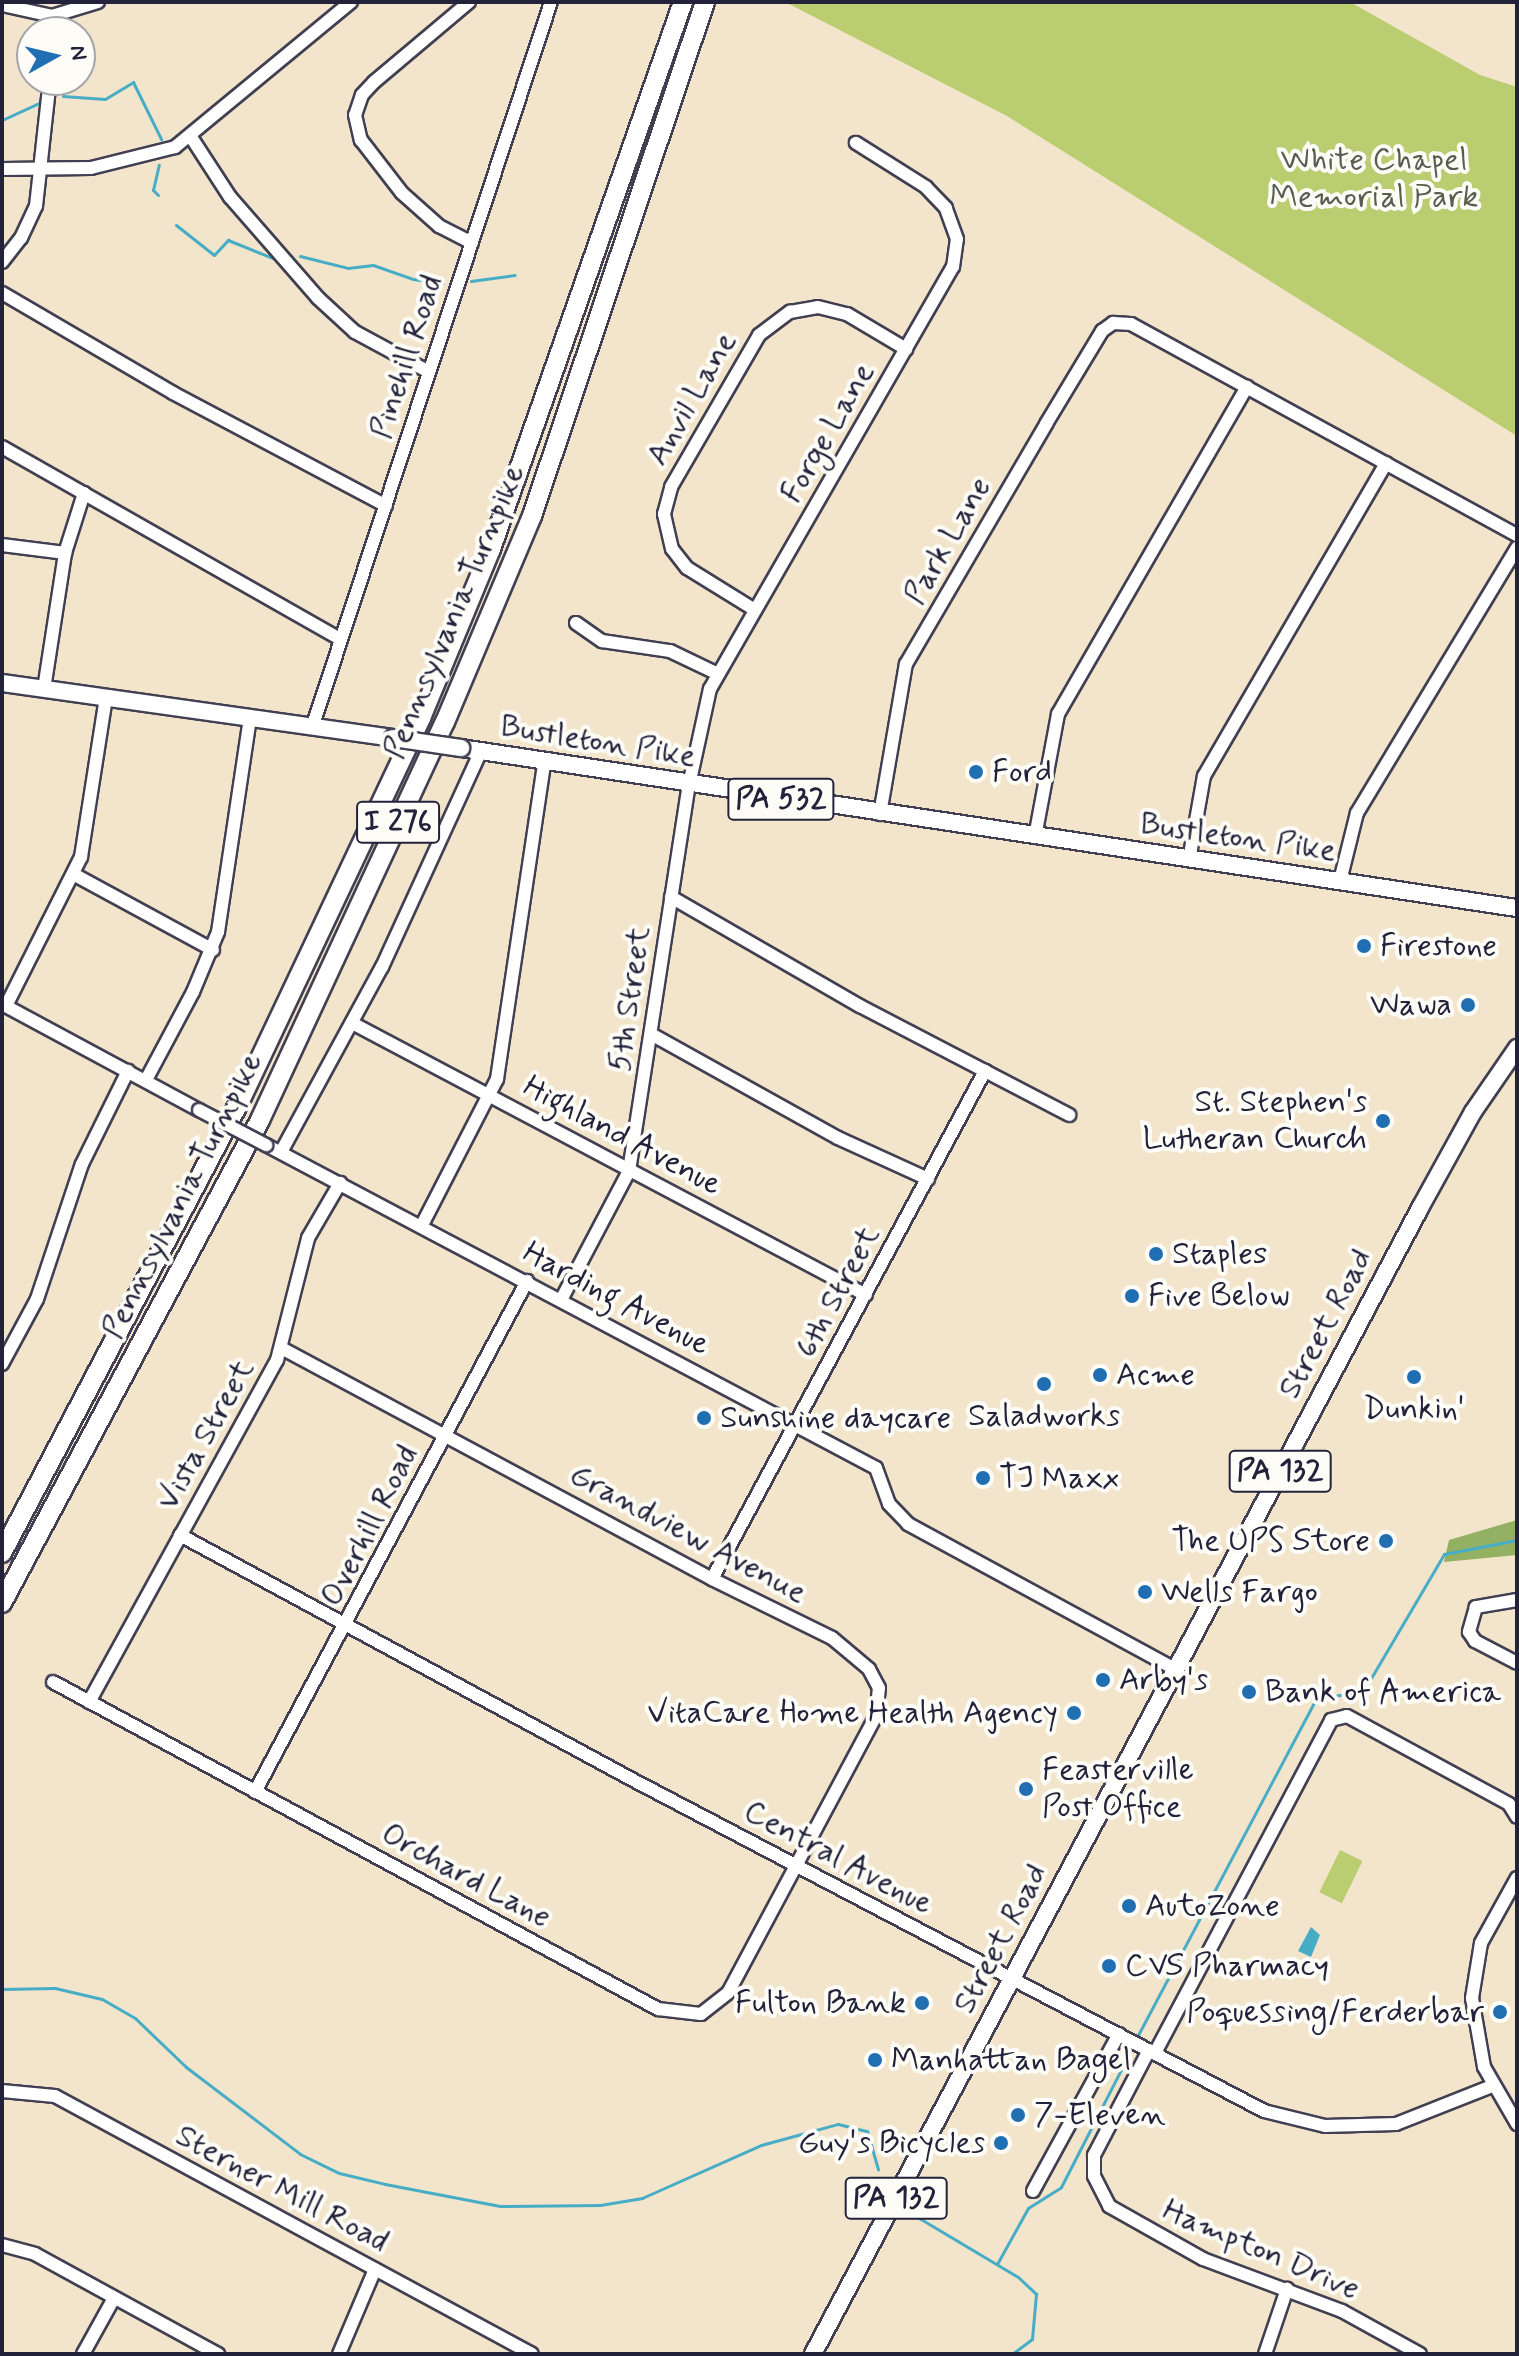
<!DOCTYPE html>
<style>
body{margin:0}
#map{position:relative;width:1519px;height:2356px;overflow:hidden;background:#f2e5cb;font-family:Mynerve,sans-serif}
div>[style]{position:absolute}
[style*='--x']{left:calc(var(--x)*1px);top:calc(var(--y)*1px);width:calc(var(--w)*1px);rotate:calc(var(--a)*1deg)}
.green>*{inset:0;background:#bacd71;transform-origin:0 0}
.forest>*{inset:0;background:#93b063}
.water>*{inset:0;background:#47adc6}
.stream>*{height:3px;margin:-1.5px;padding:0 1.5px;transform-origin:1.5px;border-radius:1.5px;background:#47adc6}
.roads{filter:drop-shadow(2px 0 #413f51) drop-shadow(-2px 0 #413f51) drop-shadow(0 2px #413f51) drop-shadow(0 -2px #413f51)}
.minor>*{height:12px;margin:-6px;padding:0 6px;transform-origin:6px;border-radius:6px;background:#fff}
.major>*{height:16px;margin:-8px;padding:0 8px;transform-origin:8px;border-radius:8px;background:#fff}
.highway>*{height:18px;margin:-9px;padding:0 9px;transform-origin:9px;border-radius:9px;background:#fff}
.bridges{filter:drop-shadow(2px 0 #413f51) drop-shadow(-2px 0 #413f51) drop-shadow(0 2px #413f51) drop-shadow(0 -2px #413f51)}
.minor-bridge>*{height:12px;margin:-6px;padding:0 6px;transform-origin:6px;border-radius:6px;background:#fff}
.major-bridge>*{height:16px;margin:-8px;padding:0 8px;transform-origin:8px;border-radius:8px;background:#fff}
.dots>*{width:22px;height:22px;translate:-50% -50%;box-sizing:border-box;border:4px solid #fdfcf7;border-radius:50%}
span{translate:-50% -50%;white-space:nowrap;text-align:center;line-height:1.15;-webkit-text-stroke:8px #fdfcf7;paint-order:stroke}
.shield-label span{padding:2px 6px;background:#fdfcf7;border:2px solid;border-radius:6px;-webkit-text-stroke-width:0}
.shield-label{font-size:30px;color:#22223b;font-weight:700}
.park-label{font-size:32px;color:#575e4e}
.street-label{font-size:32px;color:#22223b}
.poi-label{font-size:32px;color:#22223b}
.left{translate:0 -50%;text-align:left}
.right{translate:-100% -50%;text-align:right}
.frame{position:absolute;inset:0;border:4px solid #22223b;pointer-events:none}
.north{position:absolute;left:16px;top:16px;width:80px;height:80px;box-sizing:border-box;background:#fdfcf7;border:2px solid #a5a5ac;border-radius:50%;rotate:82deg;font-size:22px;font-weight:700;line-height:32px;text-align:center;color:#22223b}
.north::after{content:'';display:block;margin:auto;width:28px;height:36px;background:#1f6fb2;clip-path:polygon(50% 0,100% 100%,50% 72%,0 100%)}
</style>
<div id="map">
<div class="green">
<div style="clip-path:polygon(785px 2px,1350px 2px,1480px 75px,1517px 87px,1517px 436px,1007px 116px)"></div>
<div style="left:1340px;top:1850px;width:25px;height:47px;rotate:26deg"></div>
</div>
<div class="forest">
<div style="clip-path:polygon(1517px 1520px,1517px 1555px,1444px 1562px,1449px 1540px)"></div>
</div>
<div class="water">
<div style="clip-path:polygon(1311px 1927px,1320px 1935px,1311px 1957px,1298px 1951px)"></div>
</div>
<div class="stream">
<div style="--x:63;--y:96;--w:42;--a:4.1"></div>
<div style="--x:105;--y:99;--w:33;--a:-31"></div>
<div style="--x:133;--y:82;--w:64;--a:63.8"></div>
<div style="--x:2;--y:120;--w:41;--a:-24.7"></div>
<div style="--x:158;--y:195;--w:7;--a:-135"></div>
<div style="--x:153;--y:190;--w:26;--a:-77"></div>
<div style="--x:176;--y:225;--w:48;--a:38.3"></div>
<div style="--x:214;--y:255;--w:21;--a:-47"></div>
<div style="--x:228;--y:240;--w:51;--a:22"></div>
<div style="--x:300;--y:256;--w:49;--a:14"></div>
<div style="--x:348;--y:268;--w:25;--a:-7"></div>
<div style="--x:373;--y:265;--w:42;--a:19.3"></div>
<div style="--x:413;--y:279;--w:30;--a:8"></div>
<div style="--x:471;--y:281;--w:44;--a:-7.8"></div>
<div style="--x:2;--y:1989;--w:53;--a:-1.1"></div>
<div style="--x:55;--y:1988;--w:48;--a:13.2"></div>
<div style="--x:102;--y:1999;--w:39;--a:30"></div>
<div style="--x:136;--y:2019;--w:69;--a:43.8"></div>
<div style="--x:186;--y:2067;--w:143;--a:37.3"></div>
<div style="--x:300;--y:2154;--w:43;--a:26"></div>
<div style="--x:339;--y:2173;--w:47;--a:13.4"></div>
<div style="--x:385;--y:2184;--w:117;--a:10.8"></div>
<div style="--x:500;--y:2206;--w:100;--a:-0.6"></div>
<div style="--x:600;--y:2205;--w:43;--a:-9.5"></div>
<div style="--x:642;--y:2198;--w:130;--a:-24"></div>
<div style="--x:761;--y:2145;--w:80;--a:-15.3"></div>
<div style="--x:838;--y:2124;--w:30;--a:14"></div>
<div style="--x:867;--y:2131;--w:40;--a:74"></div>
<div style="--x:1138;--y:2035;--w:379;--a:-62.1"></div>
<div style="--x:1315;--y:1700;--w:50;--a:-11.5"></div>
<div style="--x:1364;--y:1690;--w:158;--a:-59.5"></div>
<div style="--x:1444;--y:1554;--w:74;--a:-10.9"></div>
<div style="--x:914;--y:2215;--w:121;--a:30.8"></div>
<div style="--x:1018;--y:2277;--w:25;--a:43"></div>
<div style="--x:1036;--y:2294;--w:45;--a:95.1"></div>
<div style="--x:1032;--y:2339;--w:25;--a:143"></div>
<div style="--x:997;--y:2264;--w:64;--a:-61"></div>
<div style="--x:1028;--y:2208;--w:39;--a:-32"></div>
<div style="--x:1061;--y:2187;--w:154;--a:-62.9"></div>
</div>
<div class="roads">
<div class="minor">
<div style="--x:469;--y:2;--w:124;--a:139.9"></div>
<div style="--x:374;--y:82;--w:18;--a:133"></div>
<div style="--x:362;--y:95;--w:21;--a:109"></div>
<div style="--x:355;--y:115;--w:26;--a:77"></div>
<div style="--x:361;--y:140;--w:67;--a:52.3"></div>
<div style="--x:402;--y:193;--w:50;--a:41.7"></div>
<div style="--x:439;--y:226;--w:37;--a:27"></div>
<div style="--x:2;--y:5;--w:51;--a:12.4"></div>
<div style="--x:52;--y:16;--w:48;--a:-16.9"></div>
<div style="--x:191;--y:137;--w:72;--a:57"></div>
<div style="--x:230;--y:197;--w:134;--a:48.9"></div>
<div style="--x:318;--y:298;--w:50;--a:42.6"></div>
<div style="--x:355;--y:332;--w:84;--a:28.4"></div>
<div style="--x:2;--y:169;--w:89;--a:-0.6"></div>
<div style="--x:91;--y:168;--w:87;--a:-14"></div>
<div style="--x:175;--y:147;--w:228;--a:-39.5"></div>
<div style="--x:2;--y:262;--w:31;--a:-52"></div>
<div style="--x:21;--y:238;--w:35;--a:-65"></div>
<div style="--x:36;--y:206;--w:127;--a:-83.7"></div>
<div style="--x:2;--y:293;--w:198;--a:30.3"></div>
<div style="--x:173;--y:393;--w:241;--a:27.9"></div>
<div style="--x:2;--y:447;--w:389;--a:29.6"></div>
<div style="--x:2;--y:545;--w:64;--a:7.2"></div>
<div style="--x:755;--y:610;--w:80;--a:-148.3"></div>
<div style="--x:687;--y:568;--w:24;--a:-128"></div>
<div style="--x:672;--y:549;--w:36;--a:-103"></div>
<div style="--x:664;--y:514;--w:28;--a:-75"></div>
<div style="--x:671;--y:487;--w:176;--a:-59.9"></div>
<div style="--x:759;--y:335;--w:39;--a:-37"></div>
<div style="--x:790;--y:312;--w:28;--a:-10"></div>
<div style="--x:818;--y:307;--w:30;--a:14"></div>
<div style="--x:847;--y:314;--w:69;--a:30.7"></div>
<div style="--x:576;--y:623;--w:32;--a:35"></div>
<div style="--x:602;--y:641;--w:69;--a:8.4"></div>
<div style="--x:670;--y:651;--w:53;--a:25.6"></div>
<div style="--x:44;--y:689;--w:138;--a:-81.2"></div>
<div style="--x:65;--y:553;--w:63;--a:-72.4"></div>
<div style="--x:312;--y:728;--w:764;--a:-71.78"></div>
<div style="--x:880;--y:814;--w:152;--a:-80.2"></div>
<div style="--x:906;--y:664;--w:278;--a:-59.7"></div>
<div style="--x:1046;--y:424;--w:109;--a:-58.9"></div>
<div style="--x:1102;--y:331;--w:14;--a:-36"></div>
<div style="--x:1113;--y:323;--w:18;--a:3"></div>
<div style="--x:1131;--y:324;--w:440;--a:28.7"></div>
<div style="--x:1035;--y:837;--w:125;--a:-79.4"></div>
<div style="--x:1058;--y:714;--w:378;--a:-60"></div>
<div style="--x:1189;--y:860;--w:85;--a:-79.9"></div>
<div style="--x:1204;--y:776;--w:362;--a:-59.8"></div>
<div style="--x:75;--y:875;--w:157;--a:28.5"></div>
<div style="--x:1340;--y:881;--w:70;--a:-76"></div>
<div style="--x:1357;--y:813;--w:310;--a:-58.9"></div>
<div style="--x:671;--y:897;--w:218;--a:30"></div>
<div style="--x:860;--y:1006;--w:236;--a:27.5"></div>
<div style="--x:2;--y:1004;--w:224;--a:28.3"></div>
<div style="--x:6;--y:1006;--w:167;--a:-63.3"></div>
<div style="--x:81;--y:857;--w:161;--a:-81.1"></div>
<div style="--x:354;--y:1024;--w:579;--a:27.89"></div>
<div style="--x:651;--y:1034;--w:214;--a:29.1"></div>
<div style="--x:838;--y:1138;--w:99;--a:24.5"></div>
<div style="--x:146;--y:1080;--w:100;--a:-61.9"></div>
<div style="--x:193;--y:992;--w:65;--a:-67.4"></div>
<div style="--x:218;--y:932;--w:215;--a:-81.5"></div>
<div style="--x:266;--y:1145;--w:690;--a:27.9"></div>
<div style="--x:876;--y:1468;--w:38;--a:70"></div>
<div style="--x:889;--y:1504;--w:28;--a:46"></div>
<div style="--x:908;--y:1524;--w:304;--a:28.5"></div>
<div style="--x:281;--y:1152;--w:211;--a:-61.4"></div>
<div style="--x:382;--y:967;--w:238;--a:-65.4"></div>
<div style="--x:422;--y:1225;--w:164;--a:-62.8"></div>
<div style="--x:497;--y:1079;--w:319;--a:-81.5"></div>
<div style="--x:561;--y:1300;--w:146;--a:-62.2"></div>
<div style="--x:629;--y:1171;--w:391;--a:-81.2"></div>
<div style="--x:689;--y:785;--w:98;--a:-77.7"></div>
<div style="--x:710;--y:689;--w:487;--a:-60.1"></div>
<div style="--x:953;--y:267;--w:28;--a:-82"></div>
<div style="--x:957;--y:239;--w:33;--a:-110"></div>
<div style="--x:946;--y:208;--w:29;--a:-134"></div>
<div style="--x:926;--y:187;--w:83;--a:-147.8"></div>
<div style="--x:2;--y:1364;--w:74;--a:-61.7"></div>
<div style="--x:37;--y:1299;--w:142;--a:-71.6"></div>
<div style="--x:82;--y:1164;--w:104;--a:-63.7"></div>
<div style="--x:180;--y:1535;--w:517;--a:28.4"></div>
<div style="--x:635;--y:1781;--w:710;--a:27.68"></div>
<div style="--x:1264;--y:2111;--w:63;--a:13.8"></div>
<div style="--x:1325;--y:2126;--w:71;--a:-1.6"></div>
<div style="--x:1396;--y:2124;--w:103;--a:-21.6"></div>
<div style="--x:712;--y:1579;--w:577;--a:-61.75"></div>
<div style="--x:1517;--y:1600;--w:42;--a:170.3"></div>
<div style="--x:1476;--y:1607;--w:26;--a:106"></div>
<div style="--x:1469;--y:1632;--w:11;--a:56"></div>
<div style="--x:1475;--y:1641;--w:47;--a:27.6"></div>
<div style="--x:53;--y:1682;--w:688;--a:28.39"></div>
<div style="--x:658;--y:2009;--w:43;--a:6.6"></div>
<div style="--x:701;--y:2014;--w:34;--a:-38"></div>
<div style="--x:728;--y:1993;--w:314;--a:-61.9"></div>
<div style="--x:876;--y:1716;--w:28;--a:-84"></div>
<div style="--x:879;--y:1688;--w:21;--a:-118"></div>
<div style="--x:869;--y:1669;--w:48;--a:-140"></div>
<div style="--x:832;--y:1638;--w:134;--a:-153.8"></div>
<div style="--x:712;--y:1579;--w:488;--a:-151.8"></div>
<div style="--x:89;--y:1702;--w:390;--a:-61.2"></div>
<div style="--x:277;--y:1360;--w:126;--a:-75.7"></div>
<div style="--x:308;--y:1238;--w:64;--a:-59.8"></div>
<div style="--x:255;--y:1792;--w:579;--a:-61.97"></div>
<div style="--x:1517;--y:1878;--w:74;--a:119"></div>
<div style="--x:1481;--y:1943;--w:56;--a:99.3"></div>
<div style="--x:1472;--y:1998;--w:70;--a:80.1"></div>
<div style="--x:1484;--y:2067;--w:66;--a:59.9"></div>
<div style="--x:1149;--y:2050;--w:119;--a:117.6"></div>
<div style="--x:1094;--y:2155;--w:21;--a:90"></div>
<div style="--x:1094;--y:2176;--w:34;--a:63"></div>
<div style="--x:1109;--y:2206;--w:108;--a:29.4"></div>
<div style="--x:1203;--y:2259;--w:148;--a:20.5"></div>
<div style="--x:1342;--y:2311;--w:89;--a:28.9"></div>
<div style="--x:1155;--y:2053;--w:377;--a:-62.1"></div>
<div style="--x:1331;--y:1720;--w:16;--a:-14"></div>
<div style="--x:1347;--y:1716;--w:184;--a:28.5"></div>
<div style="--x:1509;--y:1804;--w:15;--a:58"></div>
<div style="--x:2;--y:2091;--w:53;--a:5.4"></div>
<div style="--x:55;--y:2096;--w:542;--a:28.41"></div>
<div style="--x:1033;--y:2191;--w:179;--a:-61.3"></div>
<div style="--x:2;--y:2245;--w:34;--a:15"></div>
<div style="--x:35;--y:2254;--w:209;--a:28.7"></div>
<div style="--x:83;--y:2354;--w:64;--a:-61"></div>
<div style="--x:339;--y:2354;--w:92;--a:-67"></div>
<div style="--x:1265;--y:2354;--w:69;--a:-71.3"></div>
</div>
<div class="major">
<div style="--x:2;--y:683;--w:395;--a:8"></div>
<div style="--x:461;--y:748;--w:1068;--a:8.62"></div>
<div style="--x:813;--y:2354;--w:1297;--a:-62.09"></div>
<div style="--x:1420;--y:1208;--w:110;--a:-61.1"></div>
<div style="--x:1473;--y:1112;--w:78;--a:-55.5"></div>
</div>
<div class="highway">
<div style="--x:2;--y:1553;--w:511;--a:-62.23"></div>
<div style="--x:240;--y:1101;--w:424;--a:-64.7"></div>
<div style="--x:421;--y:718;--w:183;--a:-67.5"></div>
<div style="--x:491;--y:549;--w:580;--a:-70.66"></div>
<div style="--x:2;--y:1603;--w:548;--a:-61.89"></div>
<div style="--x:260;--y:1120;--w:439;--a:-65.1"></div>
<div style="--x:445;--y:722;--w:224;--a:-67.1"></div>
<div style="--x:532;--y:516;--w:542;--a:-71.4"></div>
</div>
</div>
<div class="bridges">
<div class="minor-bridge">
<div style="--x:199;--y:1110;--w:76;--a:27.6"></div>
</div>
<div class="major-bridge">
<div style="--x:393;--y:738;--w:69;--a:8.4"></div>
</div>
</div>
<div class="dots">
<div style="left:976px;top:772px;background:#1f6fb2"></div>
<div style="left:1364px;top:946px;background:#1f6fb2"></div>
<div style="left:1468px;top:1005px;background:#1f6fb2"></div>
<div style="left:1383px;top:1121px;background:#1f6fb2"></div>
<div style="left:1156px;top:1254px;background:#1f6fb2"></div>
<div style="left:1132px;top:1296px;background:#1f6fb2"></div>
<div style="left:1100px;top:1375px;background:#1f6fb2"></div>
<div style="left:1414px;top:1377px;background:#1f6fb2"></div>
<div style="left:1044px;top:1384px;background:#1f6fb2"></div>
<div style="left:704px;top:1418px;background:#1f6fb2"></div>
<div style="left:983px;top:1478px;background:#1f6fb2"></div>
<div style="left:1386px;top:1541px;background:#1f6fb2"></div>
<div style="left:1145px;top:1592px;background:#1f6fb2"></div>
<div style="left:1103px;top:1680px;background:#1f6fb2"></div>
<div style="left:1249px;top:1692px;background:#1f6fb2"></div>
<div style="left:1074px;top:1713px;background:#1f6fb2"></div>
<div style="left:1026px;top:1789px;background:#1f6fb2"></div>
<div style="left:1129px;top:1906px;background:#1f6fb2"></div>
<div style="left:1109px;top:1966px;background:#1f6fb2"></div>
<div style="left:922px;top:2003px;background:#1f6fb2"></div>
<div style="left:1500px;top:2012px;background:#1f6fb2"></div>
<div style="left:875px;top:2060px;background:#1f6fb2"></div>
<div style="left:1018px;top:2115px;background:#1f6fb2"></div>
<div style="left:1001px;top:2143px;background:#1f6fb2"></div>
</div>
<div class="shield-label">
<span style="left:781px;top:799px">PA 532</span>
<span style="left:398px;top:822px">I 276</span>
<span style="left:1280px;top:1471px">PA 132</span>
<span style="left:896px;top:2198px">PA 132</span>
</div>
<div class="park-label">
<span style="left:1374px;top:179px">White Chapel<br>Memorial Park</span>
</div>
<div class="street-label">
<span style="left:407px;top:357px;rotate:-72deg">Pinehill Road</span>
<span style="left:692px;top:399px;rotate:-60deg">Anvil Lane</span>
<span style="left:828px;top:433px;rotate:-60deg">Forge Lane</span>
<span style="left:948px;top:541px;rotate:-60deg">Park Lane</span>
<span style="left:455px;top:612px;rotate:-67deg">Pennsylvania Turnpike</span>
<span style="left:598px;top:742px;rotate:9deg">Bustleton Pike</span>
<span style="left:1238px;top:838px;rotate:8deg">Bustleton Pike</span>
<span style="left:630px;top:999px;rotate:-82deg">5th Street</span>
<span style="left:622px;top:1136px;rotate:28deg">Highland Avenue</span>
<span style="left:183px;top:1196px;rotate:-63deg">Pennsylvania Turnpike</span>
<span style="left:838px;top:1292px;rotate:-62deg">6th Street</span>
<span style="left:616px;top:1299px;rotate:28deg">Harding Avenue</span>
<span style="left:1326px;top:1324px;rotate:-62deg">Street Road</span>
<span style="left:206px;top:1435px;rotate:-61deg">Vista Street</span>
<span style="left:370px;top:1526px;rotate:-63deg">Overhill Road</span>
<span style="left:688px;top:1534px;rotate:28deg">Grandview Avenue</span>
<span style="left:838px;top:1858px;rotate:28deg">Central Avenue</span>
<span style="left:466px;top:1876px;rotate:28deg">Orchard Lane</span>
<span style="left:1001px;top:1939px;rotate:-62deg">Street Road</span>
<span style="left:282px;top:2189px;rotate:28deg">Sterner Mill Road</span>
<span style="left:1261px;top:2250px;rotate:23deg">Hampton Drive</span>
</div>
<div class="poi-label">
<span class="left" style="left:992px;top:772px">Ford</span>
<span class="left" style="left:1380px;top:946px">Firestone</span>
<span class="right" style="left:1452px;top:1005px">Wawa</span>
<span class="right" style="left:1367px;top:1121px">St. Stephen's<br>Lutheran Church</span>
<span class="left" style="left:1172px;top:1254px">Staples</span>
<span class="left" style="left:1148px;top:1296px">Five Below</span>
<span class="left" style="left:1116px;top:1375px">Acme</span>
<span style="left:1414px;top:1409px">Dunkin'</span>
<span style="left:1044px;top:1416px">Saladworks</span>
<span class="left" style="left:720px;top:1418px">Sunshine daycare</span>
<span class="left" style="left:999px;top:1478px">TJ Maxx</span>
<span class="right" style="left:1370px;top:1541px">The UPS Store</span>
<span class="left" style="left:1161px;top:1592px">Wells Fargo</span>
<span class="left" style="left:1119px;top:1680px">Arby's</span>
<span class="left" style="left:1265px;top:1692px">Bank of America</span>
<span class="right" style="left:1058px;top:1713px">VitaCare Home Health Agency</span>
<span class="left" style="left:1042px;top:1789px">Feasterville<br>Post Office</span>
<span class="left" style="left:1145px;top:1906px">AutoZone</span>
<span class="left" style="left:1125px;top:1966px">CVS Pharmacy</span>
<span class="right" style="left:906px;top:2003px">Fulton Bank</span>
<span class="right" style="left:1484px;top:2012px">Poquessing/Ferderbar</span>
<span class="left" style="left:891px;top:2060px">Manhattan Bagel</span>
<span class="left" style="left:1034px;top:2115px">7-Eleven</span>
<span class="right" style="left:985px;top:2143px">Guy's Bicycles</span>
</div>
<div class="frame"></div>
<div class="north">N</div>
</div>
